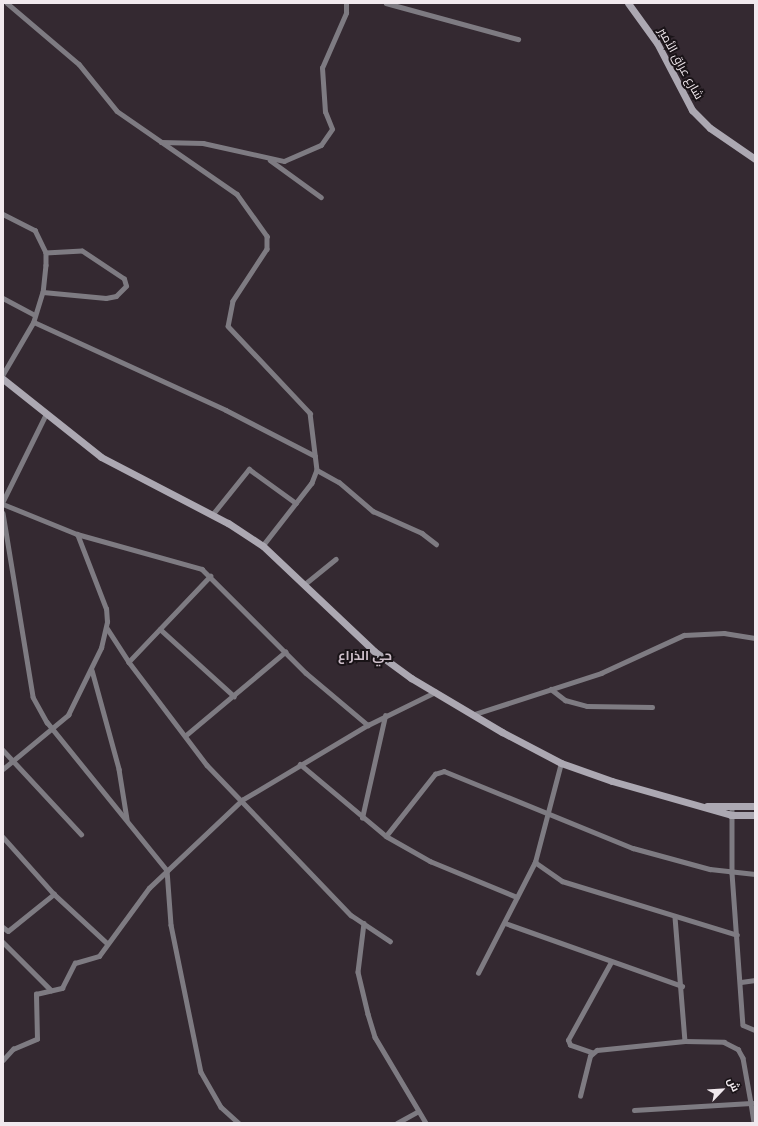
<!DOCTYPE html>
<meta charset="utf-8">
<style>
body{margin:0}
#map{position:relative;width:758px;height:1126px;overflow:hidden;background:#342931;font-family:"Roboto Serif",Cairo,serif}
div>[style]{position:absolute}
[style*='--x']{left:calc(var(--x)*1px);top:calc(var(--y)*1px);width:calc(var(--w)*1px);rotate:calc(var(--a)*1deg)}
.minor>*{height:4.5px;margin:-2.25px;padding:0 2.25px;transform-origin:2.25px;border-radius:2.25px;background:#7e7b82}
.secondary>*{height:7px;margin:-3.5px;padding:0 3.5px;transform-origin:3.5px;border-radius:3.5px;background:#aca8b2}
span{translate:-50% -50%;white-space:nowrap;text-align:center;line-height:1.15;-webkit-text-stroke:4px #191317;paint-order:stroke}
.street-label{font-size:12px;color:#f1e9ee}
.neighbourhood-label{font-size:13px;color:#cebfca;font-weight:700}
.frame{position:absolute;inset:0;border:4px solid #f1e9ee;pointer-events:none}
.north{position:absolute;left:702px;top:1070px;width:40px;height:40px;-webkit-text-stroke:3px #191317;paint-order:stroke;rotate:65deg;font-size:11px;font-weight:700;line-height:16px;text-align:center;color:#f1e9ee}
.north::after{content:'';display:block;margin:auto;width:14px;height:18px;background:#f1e9ee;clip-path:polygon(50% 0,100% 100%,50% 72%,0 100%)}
</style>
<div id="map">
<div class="minor">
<div style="--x:7;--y:3;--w:94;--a:40.3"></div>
<div style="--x:79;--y:64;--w:60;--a:51"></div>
<div style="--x:117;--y:111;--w:146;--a:34.7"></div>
<div style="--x:237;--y:194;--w:52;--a:54.5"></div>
<div style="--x:267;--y:236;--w:13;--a:90"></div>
<div style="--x:267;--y:249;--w:62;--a:123.2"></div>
<div style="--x:233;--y:301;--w:25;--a:101"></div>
<div style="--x:228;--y:326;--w:120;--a:46.7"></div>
<div style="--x:310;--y:413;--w:57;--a:83"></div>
<div style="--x:317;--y:470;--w:14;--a:111"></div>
<div style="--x:312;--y:483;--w:80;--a:127.9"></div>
<div style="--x:386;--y:3;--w:137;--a:15.3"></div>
<div style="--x:161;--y:142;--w:42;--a:1.4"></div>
<div style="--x:203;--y:143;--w:83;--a:12.5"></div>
<div style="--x:284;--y:161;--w:40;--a:-23.4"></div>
<div style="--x:321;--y:145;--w:19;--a:-55"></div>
<div style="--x:332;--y:129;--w:18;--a:-112"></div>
<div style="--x:325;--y:112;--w:44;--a:-93.9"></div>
<div style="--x:322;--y:68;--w:60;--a:-66.4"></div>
<div style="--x:346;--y:13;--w:10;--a:-90"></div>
<div style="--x:270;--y:160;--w:63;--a:36"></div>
<div style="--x:3;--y:214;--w:36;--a:27"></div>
<div style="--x:35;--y:230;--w:25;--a:64"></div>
<div style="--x:46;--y:253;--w:12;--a:90"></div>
<div style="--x:46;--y:265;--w:27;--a:96"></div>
<div style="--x:43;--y:292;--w:31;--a:107"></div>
<div style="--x:34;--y:322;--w:61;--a:120.3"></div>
<div style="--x:43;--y:292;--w:63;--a:5.4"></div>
<div style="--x:106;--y:298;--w:10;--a:-11"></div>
<div style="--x:116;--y:296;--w:14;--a:-45"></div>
<div style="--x:126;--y:286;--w:7;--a:-106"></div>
<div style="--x:124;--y:279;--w:50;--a:-146.3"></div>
<div style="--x:82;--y:251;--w:36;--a:177"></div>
<div style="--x:3;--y:298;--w:36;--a:28"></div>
<div style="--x:34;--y:322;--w:211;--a:24.6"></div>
<div style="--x:226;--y:410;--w:100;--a:27.3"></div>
<div style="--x:317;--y:470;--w:25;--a:29"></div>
<div style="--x:339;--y:482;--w:45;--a:40.5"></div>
<div style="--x:373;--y:511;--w:54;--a:24.2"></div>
<div style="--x:422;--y:533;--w:18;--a:38"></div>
<div style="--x:3;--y:501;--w:97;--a:-63.7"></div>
<div style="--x:3;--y:504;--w:80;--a:22.1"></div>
<div style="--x:77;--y:534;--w:130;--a:15.6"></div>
<div style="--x:202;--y:569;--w:147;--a:45"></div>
<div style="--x:306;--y:673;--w:81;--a:40"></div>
<div style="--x:3;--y:513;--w:186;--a:80.7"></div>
<div style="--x:33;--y:697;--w:29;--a:61"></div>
<div style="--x:47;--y:722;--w:191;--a:51"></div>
<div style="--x:167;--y:870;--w:55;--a:85.8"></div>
<div style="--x:171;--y:925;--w:150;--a:78.5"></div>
<div style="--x:201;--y:1072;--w:40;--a:60.3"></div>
<div style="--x:221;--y:1107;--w:24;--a:42"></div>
<div style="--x:212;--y:515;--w:59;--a:-51.2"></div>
<div style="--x:249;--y:469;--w:58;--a:35.9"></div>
<div style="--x:211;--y:576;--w:119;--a:133.6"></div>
<div style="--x:129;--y:662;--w:129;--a:52.9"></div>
<div style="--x:207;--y:765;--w:208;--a:46.2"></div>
<div style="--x:351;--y:915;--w:47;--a:33.7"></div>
<div style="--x:306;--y:583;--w:38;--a:-39"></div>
<div style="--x:107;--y:628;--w:40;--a:57.1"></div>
<div style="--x:160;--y:629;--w:100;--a:42.2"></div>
<div style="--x:92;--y:670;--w:103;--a:74.7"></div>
<div style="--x:119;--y:769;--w:51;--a:80.9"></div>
<div style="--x:551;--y:689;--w:18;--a:38"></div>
<div style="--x:565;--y:700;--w:23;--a:15"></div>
<div style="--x:587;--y:706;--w:65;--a:0.9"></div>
<div style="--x:472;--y:715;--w:136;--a:-18"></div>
<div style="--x:601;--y:673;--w:91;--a:-24.6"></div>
<div style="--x:684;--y:635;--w:40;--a:-2.9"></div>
<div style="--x:724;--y:633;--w:31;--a:9"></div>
<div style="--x:185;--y:736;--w:131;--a:-40"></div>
<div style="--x:3;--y:750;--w:115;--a:47.1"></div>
<div style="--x:300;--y:764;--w:112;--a:39.9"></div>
<div style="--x:386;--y:836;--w:51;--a:29.6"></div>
<div style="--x:430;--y:861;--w:94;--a:22.5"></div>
<div style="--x:3;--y:769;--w:85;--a:-39.7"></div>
<div style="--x:68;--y:715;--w:75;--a:-63.8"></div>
<div style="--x:101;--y:648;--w:27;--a:-77"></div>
<div style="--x:107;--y:622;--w:13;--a:-94"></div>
<div style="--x:106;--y:609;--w:80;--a:-111.1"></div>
<div style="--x:732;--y:806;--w:67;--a:90"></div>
<div style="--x:732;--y:873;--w:152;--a:85.9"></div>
<div style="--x:743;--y:1025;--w:13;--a:23"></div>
<div style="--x:362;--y:818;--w:105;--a:-77.3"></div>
<div style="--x:386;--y:836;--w:79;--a:-51.7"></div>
<div style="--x:435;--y:774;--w:9;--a:-18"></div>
<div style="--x:444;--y:771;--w:204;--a:22.2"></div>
<div style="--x:633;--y:848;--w:80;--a:15.3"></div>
<div style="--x:710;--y:869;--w:45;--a:6.3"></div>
<div style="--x:3;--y:837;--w:76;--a:48.2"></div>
<div style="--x:54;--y:894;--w:72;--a:42.8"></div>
<div style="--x:535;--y:862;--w:33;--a:35"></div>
<div style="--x:562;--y:881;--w:183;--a:17.1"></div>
<div style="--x:675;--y:917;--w:124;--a:85.4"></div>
<div style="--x:685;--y:1041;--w:39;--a:1"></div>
<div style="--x:724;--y:1042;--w:16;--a:27"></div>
<div style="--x:738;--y:1049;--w:10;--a:61"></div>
<div style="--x:743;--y:1058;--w:46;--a:79.9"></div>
<div style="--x:751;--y:1103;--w:4;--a:0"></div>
<div style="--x:364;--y:923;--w:49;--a:97"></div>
<div style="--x:358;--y:972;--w:43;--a:76.6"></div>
<div style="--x:368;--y:1014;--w:24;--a:73"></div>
<div style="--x:375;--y:1037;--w:100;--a:59.3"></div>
<div style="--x:505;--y:923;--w:188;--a:19.6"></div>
<div style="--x:3;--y:927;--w:6;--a:39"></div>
<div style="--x:8;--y:931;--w:59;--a:-38.8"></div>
<div style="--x:3;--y:942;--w:68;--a:45"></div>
<div style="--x:478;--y:973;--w:125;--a:-62.8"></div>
<div style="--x:535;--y:862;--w:102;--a:-75.3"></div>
<div style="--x:741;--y:982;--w:14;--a:-8"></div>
<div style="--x:593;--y:1053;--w:24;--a:-161"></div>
<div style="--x:570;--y:1045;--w:5;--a:-112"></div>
<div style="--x:568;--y:1040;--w:89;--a:-61.1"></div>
<div style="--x:3;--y:1060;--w:15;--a:-48"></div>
<div style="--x:13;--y:1049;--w:26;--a:-23"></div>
<div style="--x:37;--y:1039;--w:45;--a:-91.3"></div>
<div style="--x:36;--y:994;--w:27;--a:-13"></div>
<div style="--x:62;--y:988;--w:28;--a:-63"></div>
<div style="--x:75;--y:963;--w:25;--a:-16"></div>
<div style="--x:99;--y:956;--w:84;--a:-53.7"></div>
<div style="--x:149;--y:888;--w:128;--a:-43.4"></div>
<div style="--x:242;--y:800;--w:147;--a:-30.8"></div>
<div style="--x:368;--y:725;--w:75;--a:-26.2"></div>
<div style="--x:580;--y:1096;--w:41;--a:-76"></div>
<div style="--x:590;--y:1056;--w:9;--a:-41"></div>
<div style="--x:597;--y:1050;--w:88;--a:-5.8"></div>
<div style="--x:634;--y:1110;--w:117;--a:-3.4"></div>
<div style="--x:751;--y:1103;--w:20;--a:81"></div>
<div style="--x:397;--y:1123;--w:23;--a:-29"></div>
</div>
<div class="secondary">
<div style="--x:628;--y:3;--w:49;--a:54.1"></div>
<div style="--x:657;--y:43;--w:76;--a:62.4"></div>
<div style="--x:692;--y:110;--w:25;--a:45"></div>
<div style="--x:710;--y:128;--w:55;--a:34.6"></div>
<div style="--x:3;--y:379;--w:125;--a:38.5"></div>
<div style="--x:101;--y:457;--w:143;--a:27.5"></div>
<div style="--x:228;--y:523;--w:42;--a:33.3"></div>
<div style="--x:263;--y:546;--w:153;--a:43.4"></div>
<div style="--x:374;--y:651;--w:46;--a:36.1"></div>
<div style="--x:411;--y:678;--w:106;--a:30.7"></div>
<div style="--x:502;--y:732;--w:67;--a:27.7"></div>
<div style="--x:561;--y:763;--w:54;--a:19.4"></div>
<div style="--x:612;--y:781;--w:124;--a:15.9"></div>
<div style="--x:731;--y:815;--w:24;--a:0"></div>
<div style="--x:707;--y:806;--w:48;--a:0"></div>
</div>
<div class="street-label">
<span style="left:680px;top:64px;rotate:61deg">شارع عراق الأمير</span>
</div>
<div class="neighbourhood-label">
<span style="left:365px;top:656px">حي الذراع</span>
</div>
<div class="frame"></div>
<div class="north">ش</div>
</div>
